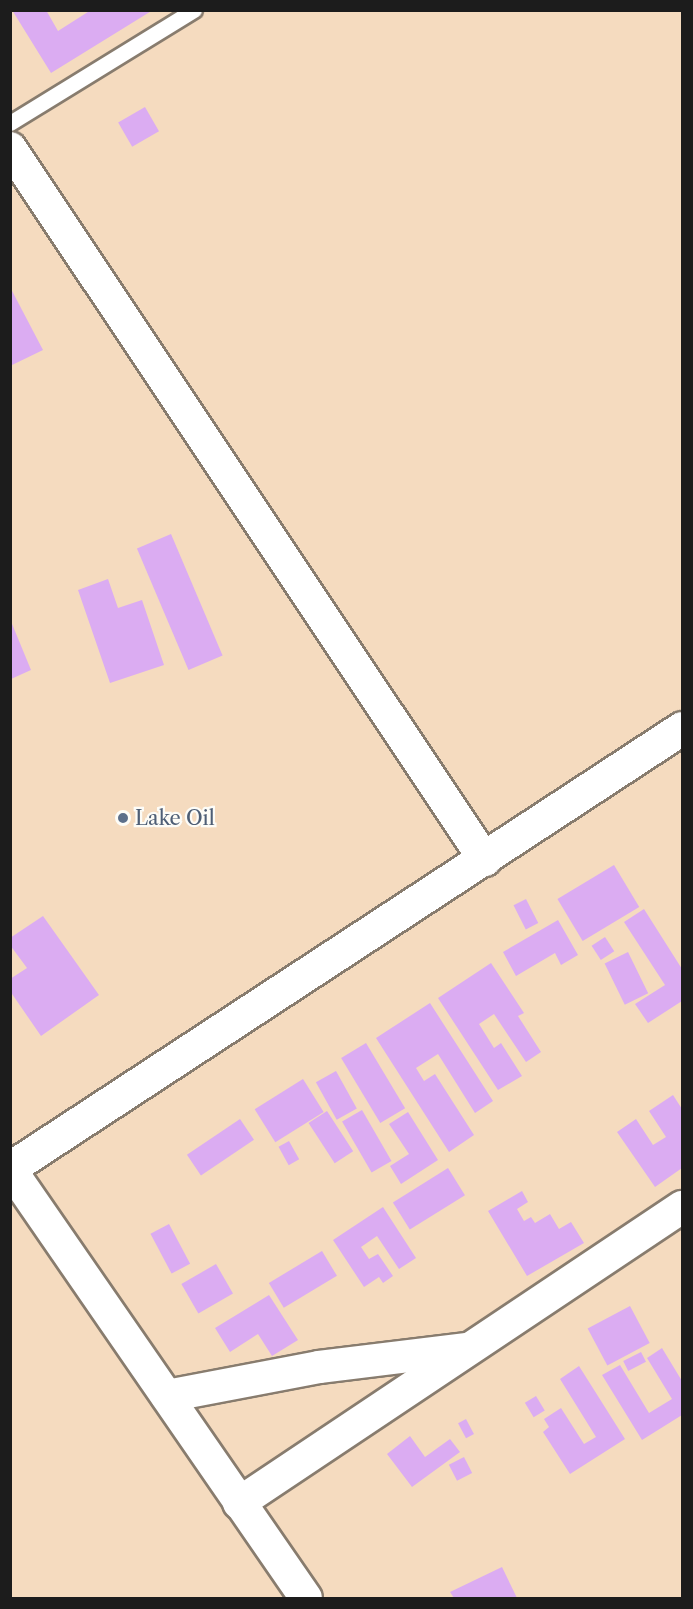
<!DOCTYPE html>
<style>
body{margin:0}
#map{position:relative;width:693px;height:1609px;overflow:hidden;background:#f5dbbf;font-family:"Libre Caslon Text",serif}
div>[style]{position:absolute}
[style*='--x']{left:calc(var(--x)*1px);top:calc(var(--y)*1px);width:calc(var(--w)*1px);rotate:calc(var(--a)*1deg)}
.building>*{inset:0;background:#dbacf2;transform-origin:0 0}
.roads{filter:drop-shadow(2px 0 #887c6e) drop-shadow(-2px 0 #887c6e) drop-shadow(0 2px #887c6e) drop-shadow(0 -2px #887c6e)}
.service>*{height:15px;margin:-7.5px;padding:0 7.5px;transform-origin:7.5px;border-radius:7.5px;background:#fff}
.minor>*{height:32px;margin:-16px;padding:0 16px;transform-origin:16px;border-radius:16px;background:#fff}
.tertiary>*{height:33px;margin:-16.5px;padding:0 16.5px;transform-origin:16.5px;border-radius:16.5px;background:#fff}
.dots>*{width:16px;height:16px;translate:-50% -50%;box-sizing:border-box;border:3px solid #fdfcf7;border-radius:50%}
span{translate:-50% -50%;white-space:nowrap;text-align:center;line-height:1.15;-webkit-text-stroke:4.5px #fdfcf7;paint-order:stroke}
.service-label{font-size:20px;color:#4e5e75}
.left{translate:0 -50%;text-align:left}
.frame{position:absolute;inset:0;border:12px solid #1c1c1c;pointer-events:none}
</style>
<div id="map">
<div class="building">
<div style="clip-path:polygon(12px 10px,46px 10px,58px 31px,91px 10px,153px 10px,51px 73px)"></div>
<div style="left:145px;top:107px;width:28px;height:31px;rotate:60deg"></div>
<div style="clip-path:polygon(10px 287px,43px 350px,10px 366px)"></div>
<div style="left:171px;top:534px;width:132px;height:37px;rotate:67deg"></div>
<div style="clip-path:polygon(108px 579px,118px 608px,142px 600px,164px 665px,110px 683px,78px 590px)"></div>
<div style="clip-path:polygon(10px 619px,31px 670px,11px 679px,10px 677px)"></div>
<div style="left:614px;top:865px;width:49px;height:66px;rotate:59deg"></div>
<div style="left:526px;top:899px;width:27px;height:14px;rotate:63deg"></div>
<div style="clip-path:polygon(644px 909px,682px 969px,682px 1001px,648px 1023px,635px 1004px,665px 985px,624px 922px)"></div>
<div style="clip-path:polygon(43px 916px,99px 995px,41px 1036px,10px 991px,10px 979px,27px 968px,10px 945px,10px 938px)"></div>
<div style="clip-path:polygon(558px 920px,578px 955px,561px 965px,555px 953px,516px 976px,503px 952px)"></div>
<div style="left:605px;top:937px;width:17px;height:16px;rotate:57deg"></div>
<div style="left:628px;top:952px;width:46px;height:26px;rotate:64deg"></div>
<div style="clip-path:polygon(491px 963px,524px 1013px,518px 1016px,541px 1052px,526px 1062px,494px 1014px,479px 1024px,494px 1048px,501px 1043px,522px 1076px,498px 1090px,438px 998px)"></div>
<div style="clip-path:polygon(430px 1003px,493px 1101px,475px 1113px,438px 1054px,416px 1068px,424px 1081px,435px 1074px,474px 1135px,449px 1152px,376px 1038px)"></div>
<div style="left:366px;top:1043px;width:76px;height:29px;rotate:59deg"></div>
<div style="left:336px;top:1071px;width:43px;height:23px;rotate:61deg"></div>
<div style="left:303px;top:1079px;width:39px;height:57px;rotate:58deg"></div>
<div style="clip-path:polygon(673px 1095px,682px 1109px,682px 1168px,655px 1187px,617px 1132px,636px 1119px,653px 1145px,666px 1137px,649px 1111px)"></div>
<div style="left:362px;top:1110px;width:59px;height:23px;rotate:60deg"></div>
<div style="left:327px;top:1111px;width:48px;height:22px;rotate:57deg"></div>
<div style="clip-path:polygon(408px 1112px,438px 1160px,401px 1184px,390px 1166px,409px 1154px,389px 1124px)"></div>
<div style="left:240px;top:1119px;width:25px;height:64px;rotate:56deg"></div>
<div style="left:289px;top:1141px;width:21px;height:12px;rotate:61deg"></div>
<div style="left:448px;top:1168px;width:32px;height:65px;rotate:58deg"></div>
<div style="clip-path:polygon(522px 1191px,528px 1202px,517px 1209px,524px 1221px,531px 1217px,535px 1223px,550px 1214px,559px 1229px,571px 1222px,584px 1243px,527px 1276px,488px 1211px)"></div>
<div style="clip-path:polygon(383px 1207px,416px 1258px,399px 1269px,377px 1236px,361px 1247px,369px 1259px,378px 1254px,393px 1276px,383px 1283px,379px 1277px,364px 1287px,333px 1240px)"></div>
<div style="left:169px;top:1224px;width:45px;height:21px;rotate:62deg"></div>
<div style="left:322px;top:1251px;width:29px;height:62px;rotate:59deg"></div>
<div style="left:216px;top:1264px;width:34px;height:40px;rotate:60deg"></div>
<div style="clip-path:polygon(269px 1295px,298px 1340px,272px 1356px,258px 1334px,230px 1352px,215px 1328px)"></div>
<div style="left:630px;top:1306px;width:42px;height:48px;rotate:62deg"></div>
<div style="clip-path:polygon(662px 1348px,682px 1381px,682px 1415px,642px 1440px,602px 1375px,620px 1365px,649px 1413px,672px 1399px,647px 1358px)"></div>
<div style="left:641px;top:1352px;width:11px;height:20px;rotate:63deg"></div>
<div style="clip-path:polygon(579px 1366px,625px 1439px,570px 1474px,543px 1432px,549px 1427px,544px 1419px,561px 1408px,584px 1444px,596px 1437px,560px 1379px)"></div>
<div style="left:536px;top:1396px;width:17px;height:13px;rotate:59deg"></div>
<div style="left:466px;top:1419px;width:17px;height:9px;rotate:62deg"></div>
<div style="clip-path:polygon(410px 1436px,425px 1457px,450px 1439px,460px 1452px,412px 1487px,387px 1454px)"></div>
<div style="left:464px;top:1457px;width:18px;height:17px;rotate:63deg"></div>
<div style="clip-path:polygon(502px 1567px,517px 1598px,454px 1598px,450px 1592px)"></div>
</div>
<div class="roads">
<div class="service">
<div style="--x:10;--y:123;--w:216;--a:-31.6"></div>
</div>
<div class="minor">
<div style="--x:10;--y:148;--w:856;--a:56.29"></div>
<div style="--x:10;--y:1169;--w:521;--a:55.4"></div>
<div style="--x:167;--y:1396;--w:155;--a:-10.8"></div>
<div style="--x:319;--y:1367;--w:147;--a:-7"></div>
<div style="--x:239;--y:1503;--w:533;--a:-33.75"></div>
</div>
<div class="tertiary">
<div style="--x:10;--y:1168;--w:803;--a:-33.22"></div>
</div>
</div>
<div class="dots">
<div style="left:123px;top:818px;background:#5c6f8a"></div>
</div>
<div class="service-label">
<span class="left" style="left:135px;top:818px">Lake Oil</span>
</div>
<div class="frame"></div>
</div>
